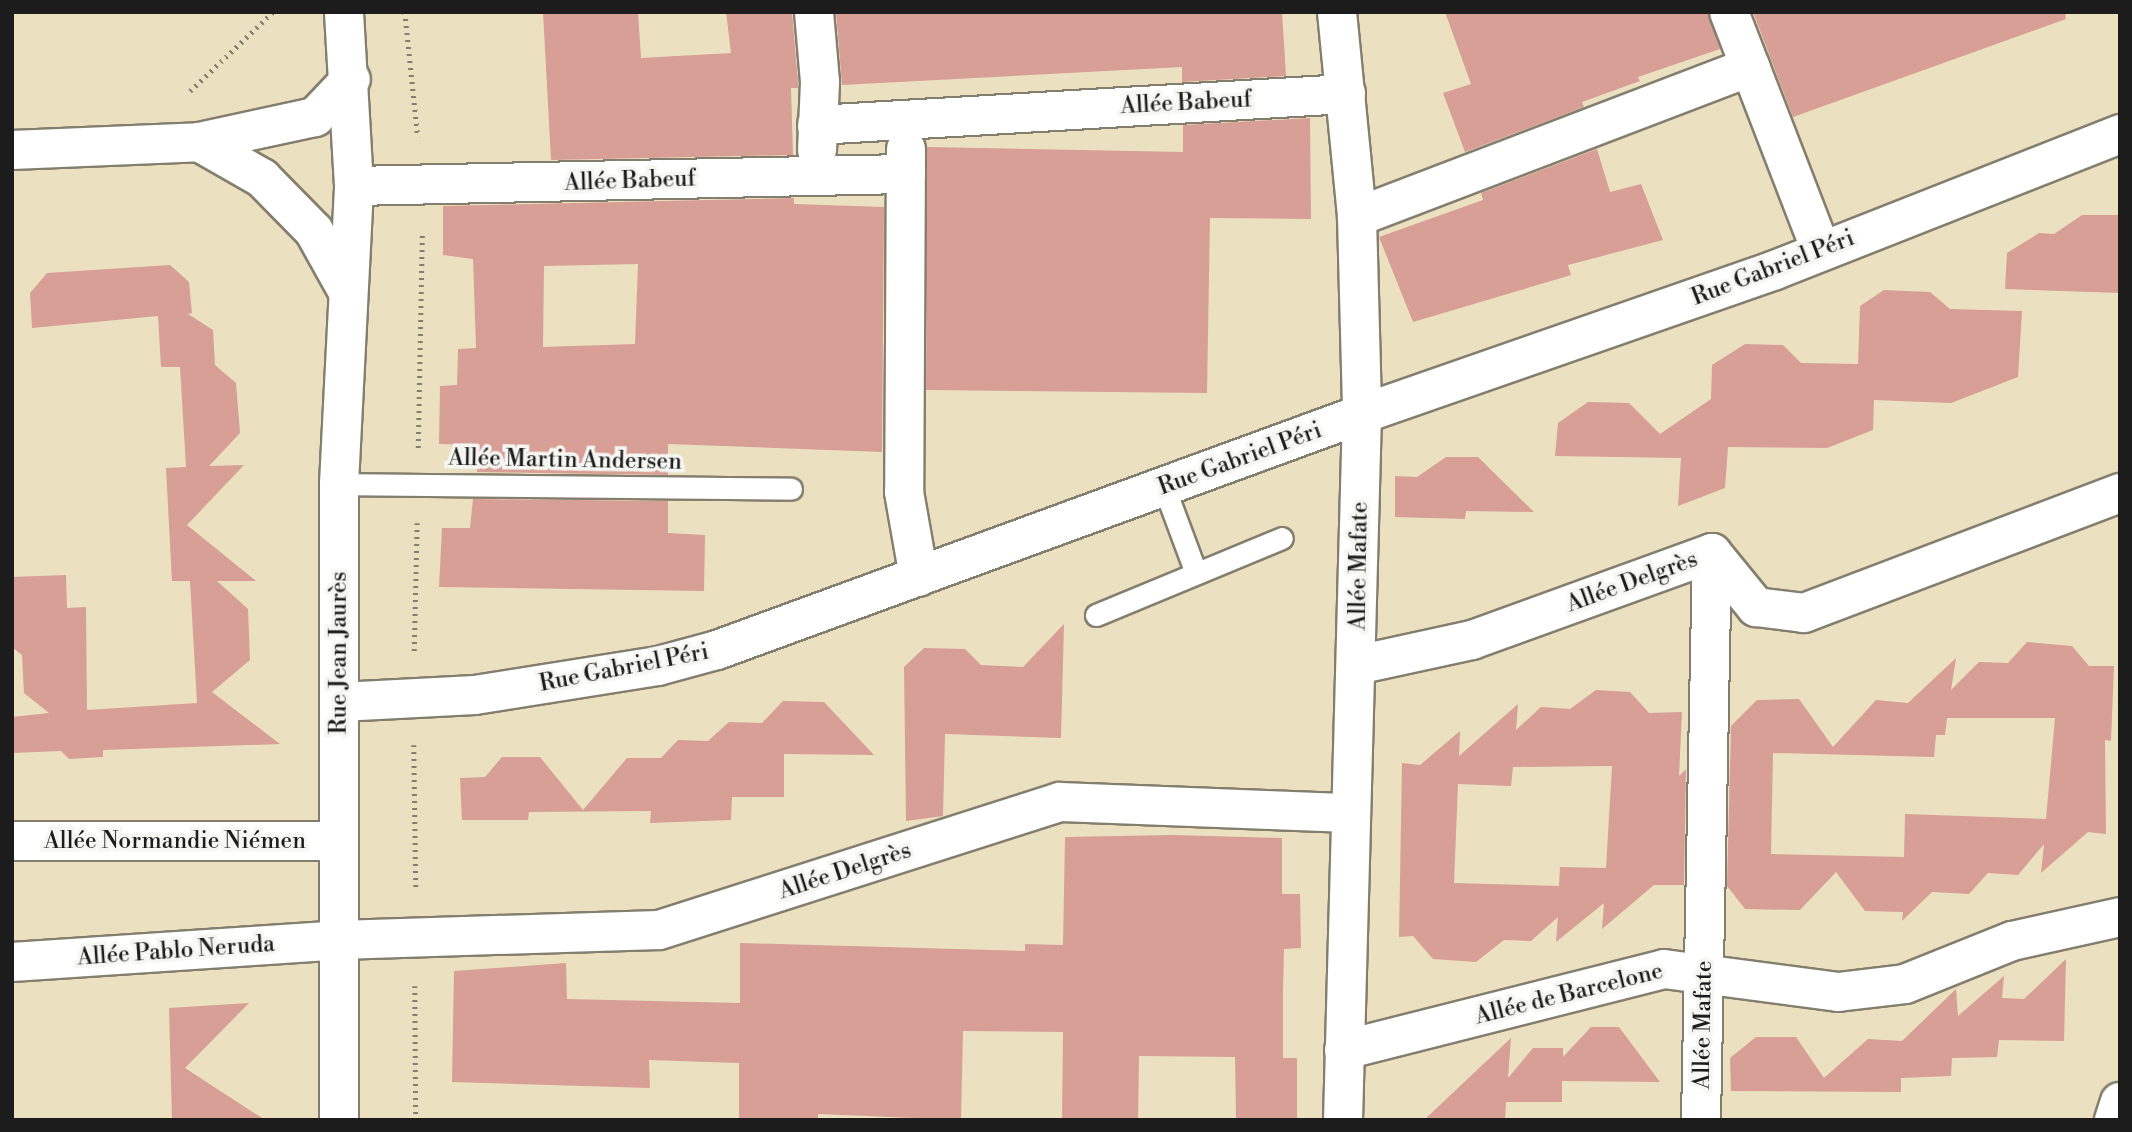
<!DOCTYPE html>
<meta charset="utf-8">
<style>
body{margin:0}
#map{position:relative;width:2132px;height:1132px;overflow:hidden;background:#ebe1c0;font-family:"Libre Bodoni",serif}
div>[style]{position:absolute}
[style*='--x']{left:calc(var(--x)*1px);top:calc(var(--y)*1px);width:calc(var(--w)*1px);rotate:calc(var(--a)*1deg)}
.building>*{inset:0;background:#d79f95}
.path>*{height:4.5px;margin-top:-2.25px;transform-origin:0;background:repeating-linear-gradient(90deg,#847e6e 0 2px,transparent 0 7px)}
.roads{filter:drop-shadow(2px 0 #847e6e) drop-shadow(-2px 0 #847e6e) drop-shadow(0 2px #847e6e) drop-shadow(0 -2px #847e6e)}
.lane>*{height:21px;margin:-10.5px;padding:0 10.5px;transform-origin:10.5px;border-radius:10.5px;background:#fff}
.street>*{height:38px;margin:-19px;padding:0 19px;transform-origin:19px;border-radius:19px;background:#fff}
.secondary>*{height:38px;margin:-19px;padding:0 19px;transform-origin:19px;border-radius:19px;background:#fff}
span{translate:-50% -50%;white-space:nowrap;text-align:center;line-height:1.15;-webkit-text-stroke:7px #f6f6f2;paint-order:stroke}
.street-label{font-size:23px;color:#1c1c1c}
.frame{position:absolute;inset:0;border:14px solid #1c1c1c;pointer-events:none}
</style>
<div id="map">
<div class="building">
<div style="clip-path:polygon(543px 12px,638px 12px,641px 58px,731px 53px,726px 12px,792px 12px,798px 82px,798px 88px,791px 88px,793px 155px,551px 160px)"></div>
<div style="clip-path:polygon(836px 12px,1282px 12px,1286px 76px,1182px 82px,1182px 67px,842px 85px)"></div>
<div style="clip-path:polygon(1445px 12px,1708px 12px,1720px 49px,1638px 77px,1640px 81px,1582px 102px,1584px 107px,1465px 152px,1443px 93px,1471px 84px)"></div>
<div style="clip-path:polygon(1753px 12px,2065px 12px,2066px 19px,1793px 117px)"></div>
<div style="clip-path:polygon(1310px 118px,1311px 219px,1210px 218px,1207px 393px,926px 390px,927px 147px,1183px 152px,1183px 125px)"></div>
<div style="clip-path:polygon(1597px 149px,1610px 192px,1641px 184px,1663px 240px,1568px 265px,1571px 275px,1413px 322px,1379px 237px,1483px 200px,1481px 193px)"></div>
<div style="clip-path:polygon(evenodd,794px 198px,794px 204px,884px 207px,882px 452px,668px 444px,668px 475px,477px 472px,480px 445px,439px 444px,440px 386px,457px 385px,458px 349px,476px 348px,473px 259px,443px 255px,443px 206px,794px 198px,638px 264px,635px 344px,543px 347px,544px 266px,638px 264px)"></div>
<div style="clip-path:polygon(2082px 215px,2120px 215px,2120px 293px,2005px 289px,2007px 253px,2039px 233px,2054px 234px)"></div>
<div style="clip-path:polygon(170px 265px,189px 282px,192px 313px,188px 314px,213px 330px,215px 365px,236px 383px,240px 433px,209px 466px,244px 465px,187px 525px,256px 581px,217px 581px,248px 609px,250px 660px,212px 692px,280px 744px,103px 750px,103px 757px,69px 759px,61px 751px,12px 753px,12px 717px,49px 713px,24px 693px,22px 655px,12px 647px,12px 577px,66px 575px,67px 608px,86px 607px,87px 710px,197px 703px,190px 581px,172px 581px,166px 468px,186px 467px,180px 367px,161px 367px,158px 316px,32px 328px,30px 293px,47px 273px)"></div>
<div style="clip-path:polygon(1884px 290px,1930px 292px,1950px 309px,2022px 311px,2018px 377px,1951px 403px,1874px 400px,1873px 430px,1827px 448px,1728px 447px,1725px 488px,1678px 506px,1681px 458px,1555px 456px,1558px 423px,1588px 402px,1629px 403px,1660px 434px,1711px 399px,1712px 365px,1745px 344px,1783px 345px,1801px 363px,1858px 364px,1860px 306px)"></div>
<div style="clip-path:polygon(1446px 457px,1478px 457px,1534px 512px,1466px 511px,1465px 519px,1395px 517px,1395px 476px,1417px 477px)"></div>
<div style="clip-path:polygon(473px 499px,668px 501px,668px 533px,705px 535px,704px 591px,439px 587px,442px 528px,470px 528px)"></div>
<div style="clip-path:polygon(1064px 624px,1061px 738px,945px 734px,943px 816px,906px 821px,904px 667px,924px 648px,965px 649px,981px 665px,1023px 667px)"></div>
<div style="clip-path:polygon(evenodd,2027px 642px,2072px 646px,2089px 666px,2114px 666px,2111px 741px,2105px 740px,2106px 834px,2088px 832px,2041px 873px,2044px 844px,2018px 875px,1988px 873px,1969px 894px,1932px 892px,1902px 921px,1903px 912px,1865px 911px,1836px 872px,1800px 910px,1745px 909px,1727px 886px,1731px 726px,1757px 700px,1799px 699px,1833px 747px,1876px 700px,1908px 703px,1956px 658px,1951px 690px,1979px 662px,2008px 663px,2027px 642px,1947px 718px,2055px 718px,2046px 819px,1905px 814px,1904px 857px,1771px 854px,1773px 753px,1934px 757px,1936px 735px,1945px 735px,1947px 718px)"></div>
<div style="clip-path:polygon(evenodd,1596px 690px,1630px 692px,1649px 713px,1682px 712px,1679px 776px,1686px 769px,1684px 885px,1654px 885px,1602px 929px,1604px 903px,1556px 942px,1558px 917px,1531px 941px,1504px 940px,1476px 962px,1433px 959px,1413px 936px,1399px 937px,1402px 763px,1420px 765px,1460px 731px,1459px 756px,1518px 704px,1516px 730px,1541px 707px,1570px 709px,1596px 690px,1612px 766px,1606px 868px,1560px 867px,1559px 886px,1454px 883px,1458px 784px,1511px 786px,1513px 767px,1612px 766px)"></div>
<div style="clip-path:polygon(783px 701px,824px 702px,874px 755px,784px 754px,784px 797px,732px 797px,731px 820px,650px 823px,651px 811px,529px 812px,528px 820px,462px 820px,460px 778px,485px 777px,502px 757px,540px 757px,583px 810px,627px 758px,661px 758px,678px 740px,708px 741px,729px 722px,762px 723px)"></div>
<div style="clip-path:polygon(1172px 835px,1282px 838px,1282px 894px,1300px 894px,1301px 948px,1284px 949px,1283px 990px,1283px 1058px,1297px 1058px,1297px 1120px,1236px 1120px,1235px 1057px,1139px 1056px,1138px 1120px,1062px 1120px,1063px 1032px,963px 1031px,961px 1120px,818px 1114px,818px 1120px,739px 1120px,739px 1063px,649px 1060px,650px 1088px,452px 1082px,454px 971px,566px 963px,567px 999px,740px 1003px,740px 943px,1025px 951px,1025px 944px,1063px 945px,1065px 837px)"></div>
<div style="clip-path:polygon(2066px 959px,2064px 1041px,1999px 1040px,1997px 1057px,1952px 1058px,1951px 1076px,1901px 1078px,1901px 1092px,1731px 1091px,1730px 1058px,1756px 1037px,1796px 1037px,1824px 1078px,1868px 1039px,1902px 1041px,1956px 989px,1958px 1016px,2004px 976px,2002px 998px,2024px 999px)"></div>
<div style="clip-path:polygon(249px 1003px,185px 1068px,265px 1120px,172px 1120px,169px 1008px)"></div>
<div style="clip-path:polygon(1591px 1027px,1619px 1027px,1660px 1082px,1562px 1081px,1562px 1102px,1506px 1102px,1505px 1120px,1424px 1120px,1511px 1038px,1508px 1078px,1533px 1048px,1563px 1048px,1563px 1057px)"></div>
</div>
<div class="path">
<div style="--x:405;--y:12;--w:126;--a:84.1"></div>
<div style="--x:190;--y:91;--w:115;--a:-43.6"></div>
<div style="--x:418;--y:448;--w:215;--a:-88.9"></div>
<div style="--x:414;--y:651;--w:128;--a:-88.7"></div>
<div style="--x:414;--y:745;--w:145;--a:89.2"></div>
<div style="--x:415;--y:986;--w:134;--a:89.6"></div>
</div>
<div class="roads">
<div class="lane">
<div style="--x:339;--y:484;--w:452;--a:0.6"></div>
<div style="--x:1164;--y:487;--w:92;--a:69.6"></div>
<div style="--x:1096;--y:615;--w:201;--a:-22.5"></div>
</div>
<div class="street">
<div style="--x:814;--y:12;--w:70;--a:85.1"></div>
<div style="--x:820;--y:82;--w:68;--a:92.5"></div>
<div style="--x:1337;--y:12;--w:206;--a:84.4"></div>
<div style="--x:1357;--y:217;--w:197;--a:88.5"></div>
<div style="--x:1362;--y:414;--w:706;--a:91.54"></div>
<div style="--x:1729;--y:12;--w:255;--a:68.9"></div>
<div style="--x:817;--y:125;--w:530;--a:-3.35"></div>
<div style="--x:906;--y:149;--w:343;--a:90.3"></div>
<div style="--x:904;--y:492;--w:86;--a:80"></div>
<div style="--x:354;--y:186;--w:552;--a:-1.25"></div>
<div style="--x:1357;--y:217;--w:421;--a:-20.9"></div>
<div style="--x:1357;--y:665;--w:118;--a:-12.3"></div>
<div style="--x:1472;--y:640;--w:255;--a:-19.9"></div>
<div style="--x:1712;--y:553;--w:70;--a:50.8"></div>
<div style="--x:1756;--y:607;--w:48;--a:7.1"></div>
<div style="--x:1804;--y:613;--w:338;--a:-20.8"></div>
<div style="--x:340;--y:702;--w:135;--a:-3"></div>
<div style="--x:475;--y:695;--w:185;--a:-9"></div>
<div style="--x:658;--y:666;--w:61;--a:-15.2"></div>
<div style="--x:717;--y:650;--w:687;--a:-20.1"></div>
<div style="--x:1362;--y:414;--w:437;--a:-19.2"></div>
<div style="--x:1775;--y:270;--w:371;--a:-21.5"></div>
<div style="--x:12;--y:841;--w:326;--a:0"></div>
<div style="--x:12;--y:962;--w:328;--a:-3.8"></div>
<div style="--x:339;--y:940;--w:320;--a:-1.8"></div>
<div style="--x:659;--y:930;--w:421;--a:-17.7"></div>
<div style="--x:1060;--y:802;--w:290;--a:2.2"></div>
<div style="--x:1344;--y:1050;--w:330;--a:-14.2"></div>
<div style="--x:1664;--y:969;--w:176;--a:7.5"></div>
<div style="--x:1838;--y:992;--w:67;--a:-6.8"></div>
<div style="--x:1905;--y:984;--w:115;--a:-21.9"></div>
<div style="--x:2012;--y:941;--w:111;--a:-12.5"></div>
<div style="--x:1701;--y:1120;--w:567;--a:-88.89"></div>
<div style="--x:2114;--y:1120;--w:19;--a:-72"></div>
</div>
<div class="secondary">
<div style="--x:199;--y:142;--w:73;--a:29.7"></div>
<div style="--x:262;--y:178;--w:74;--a:45.5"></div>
<div style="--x:314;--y:231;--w:68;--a:60.8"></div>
<div style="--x:12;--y:150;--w:187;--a:-2.4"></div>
<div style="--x:199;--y:142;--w:119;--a:-12.2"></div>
<div style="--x:315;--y:117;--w:52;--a:-46.5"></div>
<div style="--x:339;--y:1120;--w:636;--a:-90"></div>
<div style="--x:339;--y:484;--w:298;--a:-87.1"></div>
<div style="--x:354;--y:186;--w:174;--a:-93.3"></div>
</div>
</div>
<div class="street-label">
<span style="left:1186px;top:103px;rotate:-3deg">Allée Babeuf</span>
<span style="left:630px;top:181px;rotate:-2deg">Allée Babeuf</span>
<span style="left:1773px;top:268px;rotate:-21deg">Rue Gabriel Péri</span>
<span style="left:1240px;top:459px;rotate:-20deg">Rue Gabriel Péri</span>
<span style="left:565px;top:460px;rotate:1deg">Allée Martin Andersen</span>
<span style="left:1359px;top:566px;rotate:-89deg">Allée Mafate</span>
<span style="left:1632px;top:582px;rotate:-20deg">Allée Delgrès</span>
<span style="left:339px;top:653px;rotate:-90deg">Rue Jean Jaurès</span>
<span style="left:624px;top:668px;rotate:-11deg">Rue Gabriel Péri</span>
<span style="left:175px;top:841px">Allée Normandie Niémen</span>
<span style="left:845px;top:871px;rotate:-18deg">Allée Delgrès</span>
<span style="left:176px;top:951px;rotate:-4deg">Allée Pablo Neruda</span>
<span style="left:1569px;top:994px;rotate:-14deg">Allée de Barcelone</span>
<span style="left:1703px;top:1025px;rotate:-89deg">Allée Mafate</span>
</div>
<div class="frame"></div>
</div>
